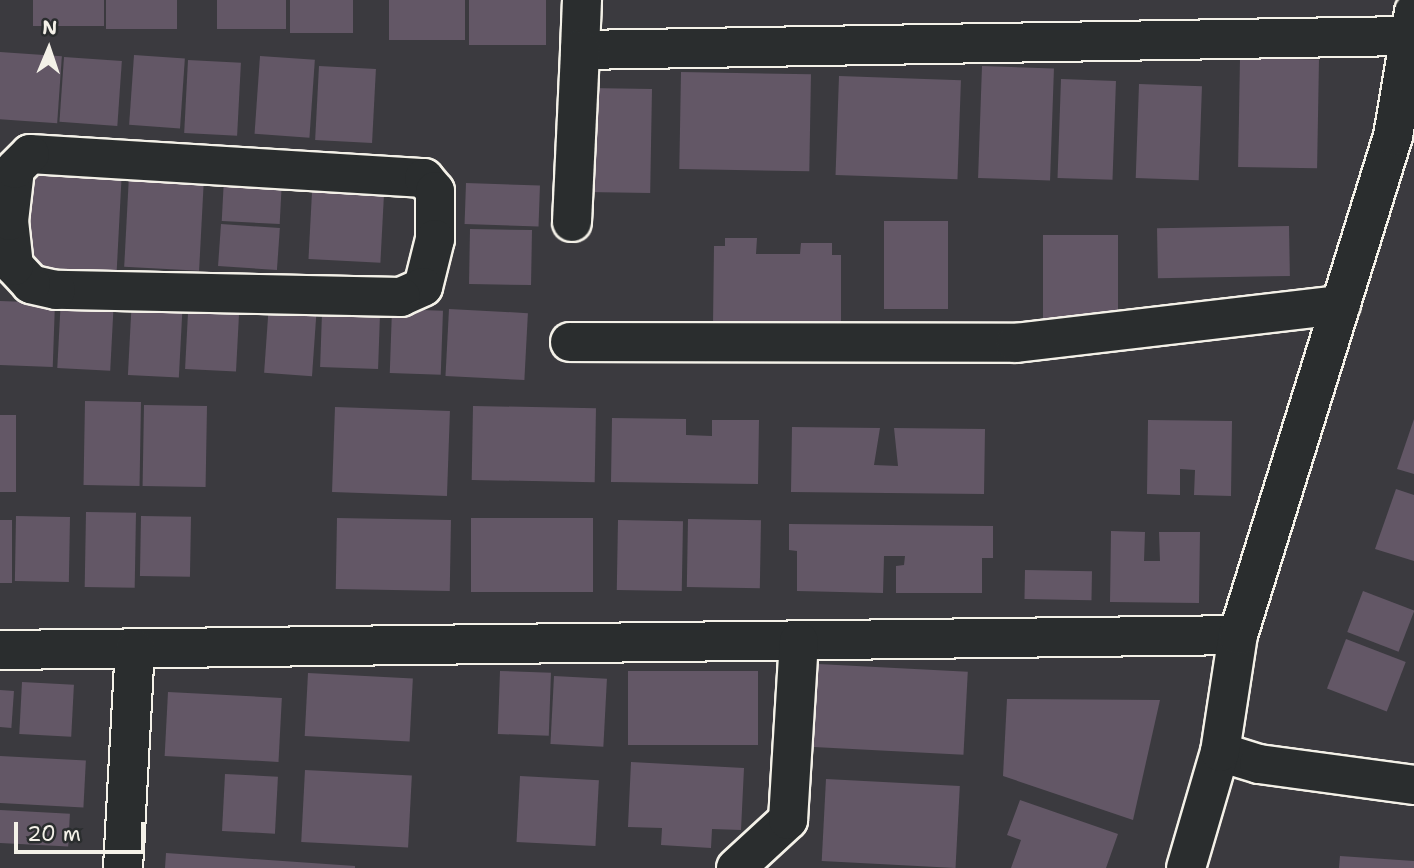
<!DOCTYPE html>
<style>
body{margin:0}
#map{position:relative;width:1414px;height:868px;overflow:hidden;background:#3b3a3f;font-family:"Shantell Sans",sans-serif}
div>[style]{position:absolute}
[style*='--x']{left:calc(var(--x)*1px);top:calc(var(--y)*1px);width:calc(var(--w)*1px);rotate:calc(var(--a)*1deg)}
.building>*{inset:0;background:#635766;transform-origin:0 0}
.roads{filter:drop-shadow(2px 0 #f4f1e8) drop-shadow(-2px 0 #f4f1e8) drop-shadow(0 2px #f4f1e8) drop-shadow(0 -2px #f4f1e8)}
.minor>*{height:38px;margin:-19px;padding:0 19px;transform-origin:19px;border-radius:19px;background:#2a2d2e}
.primary>*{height:38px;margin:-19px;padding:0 19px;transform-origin:19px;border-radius:19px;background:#2a2d2e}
span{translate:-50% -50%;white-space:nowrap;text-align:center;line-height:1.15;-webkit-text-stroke:5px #2a2d2e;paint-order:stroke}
.north{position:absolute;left:14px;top:14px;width:70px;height:70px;-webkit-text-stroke:5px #2a2d2e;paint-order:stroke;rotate:2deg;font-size:19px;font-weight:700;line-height:28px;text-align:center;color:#f4f1e8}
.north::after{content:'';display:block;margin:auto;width:24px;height:32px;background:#f4f1e8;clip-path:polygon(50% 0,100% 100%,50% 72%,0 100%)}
.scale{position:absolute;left:14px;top:822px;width:131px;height:32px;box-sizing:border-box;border:4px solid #f4f1e8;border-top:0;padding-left:9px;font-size:21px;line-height:24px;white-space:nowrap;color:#f4f1e8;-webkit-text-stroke:5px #2a2d2e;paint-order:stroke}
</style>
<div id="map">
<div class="building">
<div style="left:33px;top:0;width:71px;height:26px"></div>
<div style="left:106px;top:0;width:71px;height:29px"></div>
<div style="left:217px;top:0;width:69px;height:29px"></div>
<div style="left:290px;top:0;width:63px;height:33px"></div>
<div style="left:389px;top:0;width:76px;height:40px"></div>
<div style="left:469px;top:0;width:77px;height:45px"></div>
<div style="left:0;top:52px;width:62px;height:67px;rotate:4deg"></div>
<div style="left:134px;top:55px;width:51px;height:70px;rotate:4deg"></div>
<div style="left:260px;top:56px;width:55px;height:78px;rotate:4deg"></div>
<div style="left:64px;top:57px;width:58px;height:65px;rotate:4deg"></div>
<div style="left:1240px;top:58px;width:79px;height:109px;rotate:1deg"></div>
<div style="left:188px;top:60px;width:53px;height:73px;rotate:3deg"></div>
<div style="left:319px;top:66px;width:57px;height:74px;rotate:3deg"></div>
<div style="left:982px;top:66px;width:72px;height:112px;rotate:2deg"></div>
<div style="left:681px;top:72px;width:130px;height:97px;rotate:1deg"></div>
<div style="left:839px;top:76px;width:122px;height:99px;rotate:2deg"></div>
<div style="left:1061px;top:79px;width:55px;height:99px;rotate:2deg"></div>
<div style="left:1139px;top:84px;width:63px;height:94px;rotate:2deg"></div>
<div style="left:588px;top:88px;width:64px;height:104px;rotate:1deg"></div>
<div style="left:30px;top:167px;width:92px;height:100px;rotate:3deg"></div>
<div style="left:313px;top:173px;width:72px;height:86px;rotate:3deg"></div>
<div style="left:129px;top:175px;width:75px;height:92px;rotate:3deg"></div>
<div style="left:224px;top:178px;width:58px;height:43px;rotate:3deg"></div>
<div style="left:466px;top:183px;width:74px;height:41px;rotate:2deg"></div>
<div style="left:884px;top:221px;width:64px;height:88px"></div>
<div style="left:221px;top:224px;width:59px;height:42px;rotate:4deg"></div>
<div style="left:1289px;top:226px;width:50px;height:132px;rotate:89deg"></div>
<div style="left:470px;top:229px;width:62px;height:55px;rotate:1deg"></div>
<div style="left:1043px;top:235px;width:75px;height:88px"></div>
<div style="clip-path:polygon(725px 238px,757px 238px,756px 254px,800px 254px,801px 243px,832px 243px,832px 255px,841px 255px,841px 325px,713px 325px,714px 246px,725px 246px)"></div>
<div style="left:189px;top:294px;width:51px;height:75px;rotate:3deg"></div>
<div style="left:61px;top:297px;width:53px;height:71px;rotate:3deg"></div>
<div style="left:132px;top:297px;width:51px;height:78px;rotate:3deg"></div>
<div style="left:0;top:301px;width:55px;height:64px;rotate:2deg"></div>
<div style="left:269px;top:303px;width:48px;height:70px;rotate:4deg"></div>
<div style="left:392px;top:309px;width:51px;height:64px;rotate:2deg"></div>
<div style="left:449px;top:309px;width:79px;height:67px;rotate:3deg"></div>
<div style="left:322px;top:313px;width:58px;height:54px;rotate:2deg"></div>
<div style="left:85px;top:401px;width:56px;height:84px;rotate:1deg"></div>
<div style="left:144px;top:405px;width:63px;height:81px;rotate:1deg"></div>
<div style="left:473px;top:406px;width:123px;height:74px;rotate:1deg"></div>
<div style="left:335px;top:407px;width:115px;height:85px;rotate:2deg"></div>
<div style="left:0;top:415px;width:16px;height:77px"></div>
<div style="clip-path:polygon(612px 418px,686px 419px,686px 435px,712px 436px,712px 420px,759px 420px,758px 484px,611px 482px)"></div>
<div style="clip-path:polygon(1414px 419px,1414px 474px,1397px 469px)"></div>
<div style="clip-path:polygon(1148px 420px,1232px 421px,1231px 496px,1194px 495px,1195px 470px,1180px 469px,1180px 495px,1147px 494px)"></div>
<div style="clip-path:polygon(792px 427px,880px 428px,874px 465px,898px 466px,894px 428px,985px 429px,984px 494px,791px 492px)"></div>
<div style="clip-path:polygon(1396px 489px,1414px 495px,1414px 561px,1375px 549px)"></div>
<div style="left:86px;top:512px;width:50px;height:75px;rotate:1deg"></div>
<div style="left:16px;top:516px;width:54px;height:65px;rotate:1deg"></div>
<div style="left:141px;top:516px;width:50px;height:60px;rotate:1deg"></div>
<div style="left:337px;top:518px;width:114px;height:71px;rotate:1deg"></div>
<div style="left:471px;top:518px;width:122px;height:74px"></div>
<div style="left:688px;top:519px;width:73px;height:68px;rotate:1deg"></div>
<div style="left:0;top:520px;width:12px;height:63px"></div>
<div style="left:618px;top:520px;width:65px;height:70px;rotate:1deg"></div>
<div style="clip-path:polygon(789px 524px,993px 526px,993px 558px,982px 558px,982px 593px,896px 593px,896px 566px,904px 565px,905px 556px,884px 556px,883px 593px,797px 591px,797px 551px,789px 550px)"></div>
<div style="clip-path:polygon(1111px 531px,1145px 532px,1144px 561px,1160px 561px,1159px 532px,1200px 532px,1199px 603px,1110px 602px)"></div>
<div style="left:1025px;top:570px;width:67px;height:29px;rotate:1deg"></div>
<div style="left:1363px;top:591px;width:55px;height:44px;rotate:21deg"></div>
<div style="left:1346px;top:639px;width:64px;height:53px;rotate:21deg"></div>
<div style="left:818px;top:664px;width:150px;height:83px;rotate:3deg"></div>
<div style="left:500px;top:671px;width:51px;height:63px;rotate:2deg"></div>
<div style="left:628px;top:671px;width:130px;height:74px"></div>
<div style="left:308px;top:673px;width:105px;height:63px;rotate:3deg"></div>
<div style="left:554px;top:676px;width:53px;height:68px;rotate:3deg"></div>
<div style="left:22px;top:682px;width:52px;height:52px;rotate:3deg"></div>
<div style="left:0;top:690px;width:14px;height:37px;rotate:4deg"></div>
<div style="left:168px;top:692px;width:114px;height:64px;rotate:3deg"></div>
<div style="clip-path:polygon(1007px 699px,1160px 700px,1133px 820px,1003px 776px)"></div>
<div style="left:0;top:756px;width:86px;height:47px;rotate:3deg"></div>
<div style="clip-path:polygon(631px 762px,744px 768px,741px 830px,712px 829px,711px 848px,661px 845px,662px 828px,628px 827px)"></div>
<div style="left:305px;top:770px;width:107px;height:72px;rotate:3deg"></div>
<div style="left:225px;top:774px;width:53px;height:57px;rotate:3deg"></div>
<div style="left:520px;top:776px;width:79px;height:66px;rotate:3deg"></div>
<div style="left:826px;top:779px;width:134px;height:82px;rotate:3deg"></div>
<div style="clip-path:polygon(1020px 800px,1118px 834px,1106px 868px,1011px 868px,1021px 840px,1007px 835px)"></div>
<div style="left:0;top:810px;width:70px;height:33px;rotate:3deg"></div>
<div style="clip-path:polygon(166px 853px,355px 866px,355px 868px,165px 868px)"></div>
<div style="clip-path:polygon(1340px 856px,1414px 861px,1414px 868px,1339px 868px)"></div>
</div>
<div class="roads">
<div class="minor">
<div style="--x:582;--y:0;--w:50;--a:92.3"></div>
<div style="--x:580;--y:50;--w:830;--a:-0.97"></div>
<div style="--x:30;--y:154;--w:395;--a:3.5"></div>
<div style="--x:424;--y:178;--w:17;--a:50"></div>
<div style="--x:435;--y:191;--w:48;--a:90"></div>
<div style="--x:435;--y:239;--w:49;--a:104"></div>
<div style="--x:423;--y:287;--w:24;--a:156"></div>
<div style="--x:401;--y:297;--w:345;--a:-178.8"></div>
<div style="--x:56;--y:290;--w:26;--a:-167"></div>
<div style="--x:31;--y:284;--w:25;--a:-133"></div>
<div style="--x:14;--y:266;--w:45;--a:-96.3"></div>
<div style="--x:9;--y:221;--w:52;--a:-83.4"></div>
<div style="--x:15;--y:169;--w:21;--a:-45"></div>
<div style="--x:572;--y:222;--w:172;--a:-87.3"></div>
<div style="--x:570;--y:342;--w:446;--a:0.1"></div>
<div style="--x:1016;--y:343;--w:327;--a:-6.7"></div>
<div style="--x:0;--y:650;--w:1238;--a:-0.69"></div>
<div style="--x:1220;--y:752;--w:41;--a:17.1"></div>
<div style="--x:1259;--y:764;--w:156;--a:7.7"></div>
<div style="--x:123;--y:868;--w:219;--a:-86.9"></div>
<div style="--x:736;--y:868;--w:71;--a:-42.7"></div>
<div style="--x:788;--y:820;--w:179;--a:-86.5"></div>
</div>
<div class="primary">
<div style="--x:1186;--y:868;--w:121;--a:-73.7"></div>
<div style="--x:1220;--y:752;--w:118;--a:-81.3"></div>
<div style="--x:1238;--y:635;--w:523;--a:-72.74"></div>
<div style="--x:1393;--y:136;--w:126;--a:-80.4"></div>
</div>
</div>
<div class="north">N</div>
<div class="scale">20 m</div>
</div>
